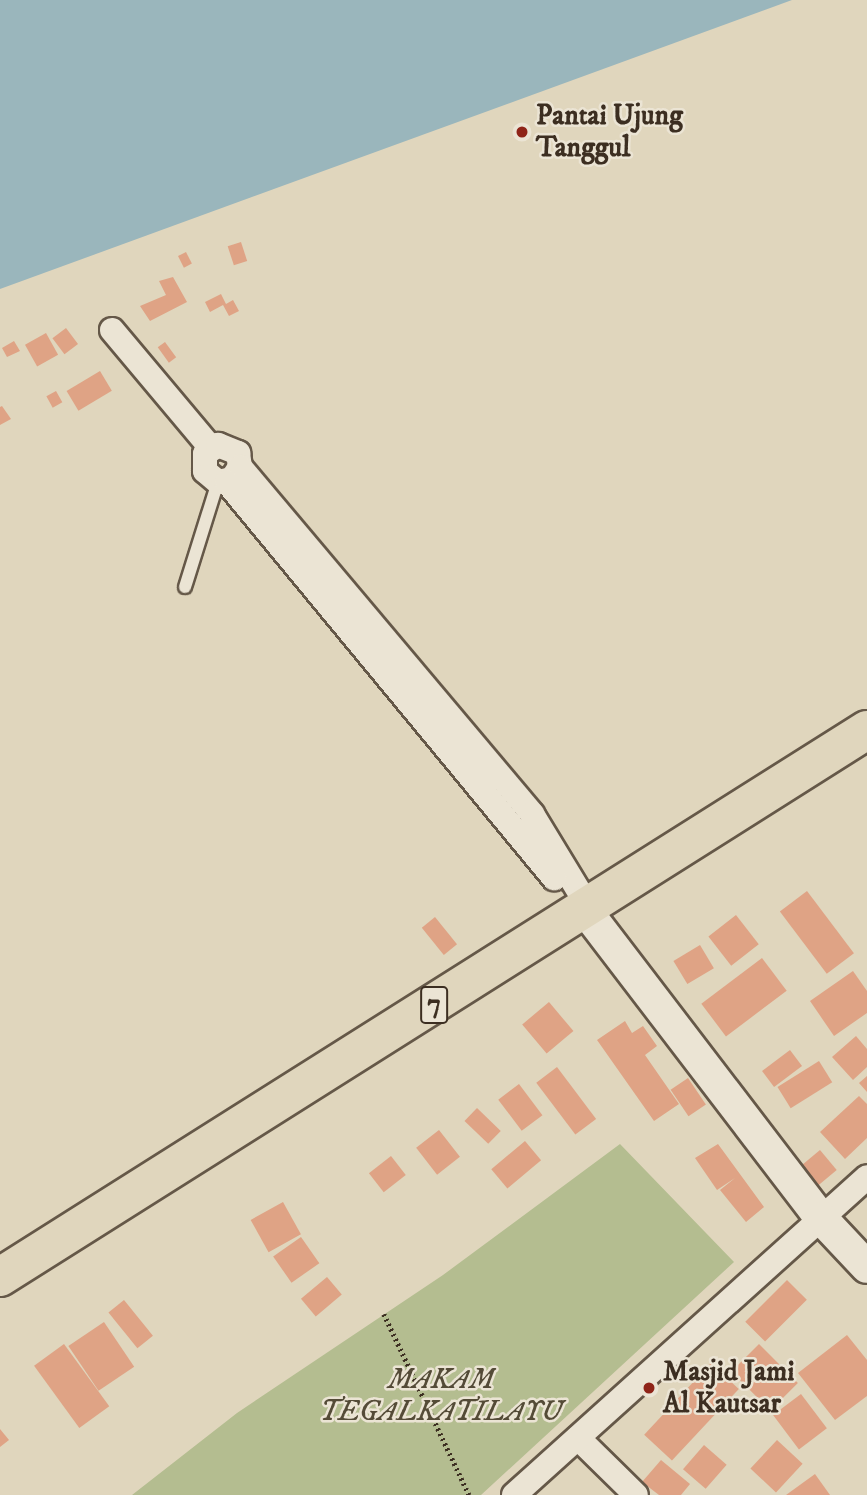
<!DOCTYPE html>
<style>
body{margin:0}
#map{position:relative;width:867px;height:1495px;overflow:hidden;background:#e0d6bd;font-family:"IM FELL DW Pica",serif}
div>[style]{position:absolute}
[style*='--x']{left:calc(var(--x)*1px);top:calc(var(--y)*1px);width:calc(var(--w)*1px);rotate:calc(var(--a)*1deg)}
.green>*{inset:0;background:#b4bd90}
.water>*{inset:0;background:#9ab6bc}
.building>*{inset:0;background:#dfa385;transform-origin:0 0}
.path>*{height:4.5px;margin-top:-2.25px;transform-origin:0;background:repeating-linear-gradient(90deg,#3c2e21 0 2px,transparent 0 5.5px)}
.roads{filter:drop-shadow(2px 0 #655848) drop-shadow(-2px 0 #655848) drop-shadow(0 2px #655848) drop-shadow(0 -2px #655848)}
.service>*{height:12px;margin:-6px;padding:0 6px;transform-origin:6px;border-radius:6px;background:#ebe4d4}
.minor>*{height:24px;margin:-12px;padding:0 12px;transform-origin:12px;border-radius:12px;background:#ebe4d4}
.tertiary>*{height:32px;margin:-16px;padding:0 16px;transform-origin:16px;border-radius:16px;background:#ebe4d4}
.trunk>*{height:38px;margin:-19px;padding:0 19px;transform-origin:19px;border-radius:19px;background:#e0d6bd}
.dots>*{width:19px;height:19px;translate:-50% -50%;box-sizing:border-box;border:4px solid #ebe4d4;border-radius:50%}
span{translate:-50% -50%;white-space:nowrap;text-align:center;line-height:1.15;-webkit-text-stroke:5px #ebe4d4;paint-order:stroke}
.shield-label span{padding:2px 5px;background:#ebe4d4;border:2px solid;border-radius:5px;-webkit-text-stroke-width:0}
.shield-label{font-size:26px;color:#3c2e21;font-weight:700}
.poi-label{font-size:28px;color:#3c2e21;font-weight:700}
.left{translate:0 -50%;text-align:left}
.park-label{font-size:28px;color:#544b37;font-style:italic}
</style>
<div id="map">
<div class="green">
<div style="clip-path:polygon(620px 1144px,734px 1262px,481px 1495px,132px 1495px,237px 1413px,443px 1275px)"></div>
</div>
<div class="water">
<div style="clip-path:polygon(0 0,792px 0,0 289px)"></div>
</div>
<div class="building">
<div style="left:241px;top:242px;width:20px;height:14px;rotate:72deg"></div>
<div style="left:186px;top:252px;width:13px;height:9px;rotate:63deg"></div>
<div style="clip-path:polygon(173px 277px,187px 302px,150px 321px,140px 306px,166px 295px,159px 281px)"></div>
<div style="clip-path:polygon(221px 294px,226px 304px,233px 300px,239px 311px,229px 316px,223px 305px,210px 312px,205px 302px)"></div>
<div style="left:66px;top:328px;width:20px;height:17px;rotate:53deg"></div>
<div style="left:46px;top:333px;width:25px;height:24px;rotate:61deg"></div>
<div style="clip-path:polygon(14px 341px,20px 351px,7px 357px,2px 348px)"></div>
<div style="left:165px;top:342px;width:19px;height:9px;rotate:54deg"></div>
<div style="left:100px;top:371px;width:23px;height:39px;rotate:59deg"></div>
<div style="left:56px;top:391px;width:13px;height:11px;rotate:61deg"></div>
<div style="clip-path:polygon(2px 406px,11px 419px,0 425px,0 407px)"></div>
<div style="left:807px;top:891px;width:78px;height:34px;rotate:53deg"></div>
<div style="left:736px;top:915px;width:37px;height:35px;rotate:52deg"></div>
<div style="left:435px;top:917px;width:35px;height:17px;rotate:51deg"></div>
<div style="left:700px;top:945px;width:27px;height:31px;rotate:59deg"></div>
<div style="left:762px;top:958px;width:41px;height:76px;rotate:53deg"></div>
<div style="clip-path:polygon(853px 971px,867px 991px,867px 1013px,834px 1036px,810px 1001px)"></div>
<div style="left:549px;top:1002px;width:38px;height:35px;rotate:50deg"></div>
<div style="clip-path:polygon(625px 1021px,632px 1033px,643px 1026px,657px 1046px,645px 1055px,679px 1104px,654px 1121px,597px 1040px)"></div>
<div style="clip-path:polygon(856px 1036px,867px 1049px,867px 1067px,853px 1080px,832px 1057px)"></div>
<div style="left:790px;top:1050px;width:20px;height:35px;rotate:53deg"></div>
<div style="left:819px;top:1061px;width:25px;height:49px;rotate:58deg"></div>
<div style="left:557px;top:1067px;width:65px;height:26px;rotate:53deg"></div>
<div style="clip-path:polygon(867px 1076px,867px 1092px,859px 1083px)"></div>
<div style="left:688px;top:1078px;width:32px;height:21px;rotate:56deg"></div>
<div style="left:519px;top:1084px;width:39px;height:26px;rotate:53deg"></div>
<div style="clip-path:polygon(859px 1096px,867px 1104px,867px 1138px,845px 1159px,820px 1132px)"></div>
<div style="left:477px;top:1108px;width:33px;height:18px;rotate:44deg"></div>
<div style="left:439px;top:1130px;width:34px;height:29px;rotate:52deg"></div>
<div style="left:525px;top:1141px;width:25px;height:44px;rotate:50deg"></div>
<div style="clip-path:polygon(718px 1144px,764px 1207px,746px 1222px,720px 1190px,735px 1178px,717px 1190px,695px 1158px)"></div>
<div style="left:820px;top:1150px;width:26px;height:27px;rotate:50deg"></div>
<div style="left:391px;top:1156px;width:24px;height:28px;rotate:52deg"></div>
<div style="left:283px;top:1202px;width:37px;height:37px;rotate:61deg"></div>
<div style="left:301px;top:1237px;width:32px;height:34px;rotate:55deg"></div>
<div style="left:327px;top:1277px;width:23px;height:34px;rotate:50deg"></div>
<div style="left:787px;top:1280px;width:28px;height:59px;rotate:45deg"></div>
<div style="left:124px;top:1300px;width:46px;height:20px;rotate:51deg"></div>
<div style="left:104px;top:1322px;width:54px;height:43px;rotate:56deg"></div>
<div style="clip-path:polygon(847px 1335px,867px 1360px,867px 1396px,835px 1420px,798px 1373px)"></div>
<div style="left:64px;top:1344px;width:77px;height:37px;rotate:54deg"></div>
<div style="left:759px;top:1344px;width:55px;height:39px;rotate:45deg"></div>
<div style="left:711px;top:1363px;width:38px;height:98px;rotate:43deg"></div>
<div style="left:801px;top:1394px;width:43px;height:35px;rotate:53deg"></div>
<div style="clip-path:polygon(0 1429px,9px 1440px,0 1447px)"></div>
<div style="left:777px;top:1440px;width:35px;height:39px;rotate:43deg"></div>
<div style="left:704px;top:1445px;width:30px;height:32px;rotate:41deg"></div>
<div style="clip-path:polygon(661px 1460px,690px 1484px,681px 1495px,659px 1495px,642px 1482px)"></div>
<div style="clip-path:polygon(815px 1474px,830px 1495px,786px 1495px)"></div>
</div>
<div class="path">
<div style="--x:384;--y:1314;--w:200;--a:64.8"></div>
</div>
<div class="roads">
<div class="service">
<div style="--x:185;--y:587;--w:110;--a:-72.6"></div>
</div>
<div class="minor">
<div style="--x:112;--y:330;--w:154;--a:50"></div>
<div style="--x:240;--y:467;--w:14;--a:124"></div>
<div style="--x:232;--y:479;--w:14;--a:168"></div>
<div style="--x:218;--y:482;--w:17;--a:-140"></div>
<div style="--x:205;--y:471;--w:17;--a:-90"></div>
<div style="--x:205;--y:454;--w:16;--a:-35"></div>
<div style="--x:218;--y:445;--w:22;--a:22"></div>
<div style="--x:238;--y:453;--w:14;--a:82"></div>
<div style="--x:240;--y:467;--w:454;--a:49.9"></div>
<div style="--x:532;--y:814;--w:98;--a:58.7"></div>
<div style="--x:583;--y:898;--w:13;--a:77"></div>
<div style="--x:227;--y:482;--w:514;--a:50.45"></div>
<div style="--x:578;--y:1438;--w:81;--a:44.5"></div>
<div style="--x:514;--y:1495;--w:475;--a:-42"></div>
</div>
<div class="tertiary">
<div style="--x:586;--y:911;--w:387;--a:52.6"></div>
<div style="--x:821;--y:1218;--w:67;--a:46.8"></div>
</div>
<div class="trunk">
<div style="--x:0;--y:1277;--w:1025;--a:-32.25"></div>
</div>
</div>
<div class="dots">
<div style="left:522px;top:132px;background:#8f2418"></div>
<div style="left:649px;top:1388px;background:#8f2418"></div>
</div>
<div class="shield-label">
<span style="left:434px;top:1005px">7</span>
</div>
<div class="poi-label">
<span class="left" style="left:536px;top:132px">Pantai Ujung<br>Tanggul</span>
<span class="left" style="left:663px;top:1388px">Masjid Jami<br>Al Kautsar</span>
</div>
<div class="park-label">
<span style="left:441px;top:1396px">MAKAM<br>TEGALKATILAYU</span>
</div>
</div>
